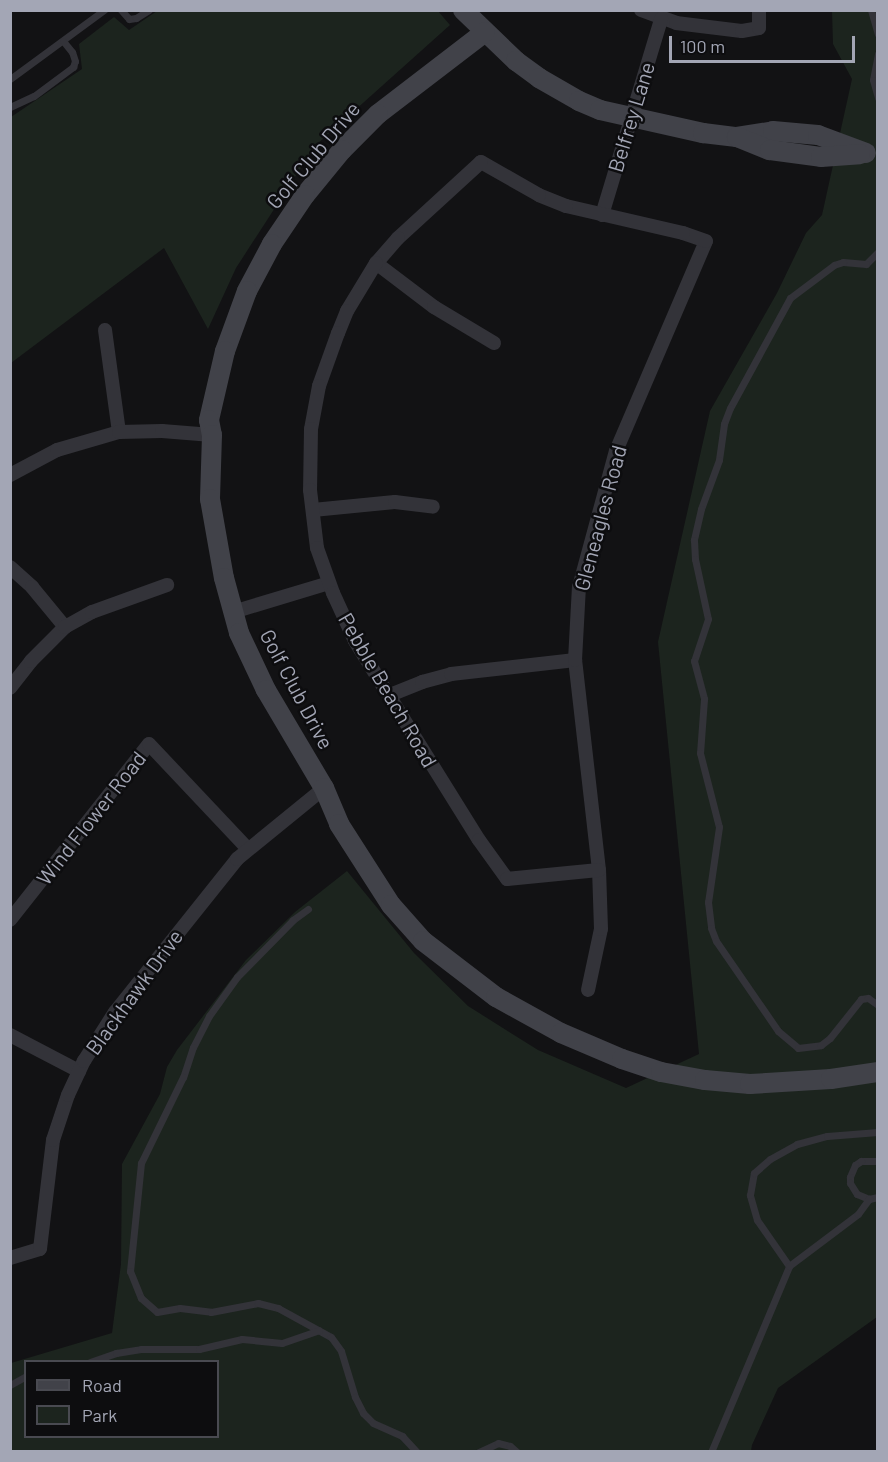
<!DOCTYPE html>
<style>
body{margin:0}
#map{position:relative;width:888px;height:1462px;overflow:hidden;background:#121214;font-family:Barlow,sans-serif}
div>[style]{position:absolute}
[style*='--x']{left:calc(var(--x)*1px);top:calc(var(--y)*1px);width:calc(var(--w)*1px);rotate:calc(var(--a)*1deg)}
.green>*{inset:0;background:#1c241e}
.lane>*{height:7px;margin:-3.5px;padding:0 3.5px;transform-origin:3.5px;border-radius:3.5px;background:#333339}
.street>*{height:14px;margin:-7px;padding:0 7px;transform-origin:7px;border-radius:7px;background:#333339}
.secondary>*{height:20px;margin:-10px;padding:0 10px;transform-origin:10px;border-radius:10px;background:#414249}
span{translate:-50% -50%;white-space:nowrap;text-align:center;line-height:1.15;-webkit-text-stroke:5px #0d0d0f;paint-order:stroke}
.street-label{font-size:21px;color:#a3a6b5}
.frame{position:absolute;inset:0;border:12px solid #a3a6b5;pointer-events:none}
.legend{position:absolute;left:24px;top:1360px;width:195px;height:78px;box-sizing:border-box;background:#0d0d0f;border:2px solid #494a51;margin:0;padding:8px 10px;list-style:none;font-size:18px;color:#a3a6b5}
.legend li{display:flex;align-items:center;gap:12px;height:30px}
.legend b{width:30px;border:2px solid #494a51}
.scale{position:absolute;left:669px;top:36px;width:186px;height:27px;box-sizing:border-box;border:3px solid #a3a6b5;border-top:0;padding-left:8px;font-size:18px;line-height:21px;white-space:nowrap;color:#a3a6b5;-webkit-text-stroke:4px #0d0d0f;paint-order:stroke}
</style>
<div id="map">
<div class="green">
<div style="clip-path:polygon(438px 11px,450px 25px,315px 146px,236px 268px,208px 329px,164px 248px,11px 363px,11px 117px,82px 69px,79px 44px,114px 17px,129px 30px,157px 11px)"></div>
<div style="clip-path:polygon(evenodd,832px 11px,877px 11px,877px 1317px,778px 1388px,752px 1445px,751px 1451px,11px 1452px,11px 1363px,112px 1333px,121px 1264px,122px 1164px,160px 1094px,167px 1067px,177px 1050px,246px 960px,295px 912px,347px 871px,414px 953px,468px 1006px,538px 1050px,626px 1088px,699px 1054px,658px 642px,710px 411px,777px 293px,806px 233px,822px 215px,852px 79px,833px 44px,832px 11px,26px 1362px,218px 1362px,218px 1436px,26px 1436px,26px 1362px)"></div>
</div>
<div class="lane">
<div style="--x:121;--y:10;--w:12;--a:48"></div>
<div style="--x:129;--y:19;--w:7;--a:-8"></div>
<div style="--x:136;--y:18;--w:15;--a:-32"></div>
<div style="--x:871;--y:10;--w:25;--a:74"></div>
<div style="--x:878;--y:54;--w:26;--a:101"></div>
<div style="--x:873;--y:80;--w:19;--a:74"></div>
<div style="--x:10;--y:79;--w:117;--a:-36.3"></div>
<div style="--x:10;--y:107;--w:26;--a:-25"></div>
<div style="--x:34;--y:96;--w:49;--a:-36.6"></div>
<div style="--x:73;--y:67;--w:6;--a:-72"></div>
<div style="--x:75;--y:61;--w:9;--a:-108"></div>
<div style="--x:72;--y:52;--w:14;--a:-129"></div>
<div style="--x:878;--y:252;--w:17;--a:135"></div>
<div style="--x:866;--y:264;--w:23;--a:-175"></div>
<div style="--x:843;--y:262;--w:9;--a:162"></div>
<div style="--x:834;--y:265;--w:55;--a:143.1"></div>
<div style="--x:790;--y:298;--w:125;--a:118.6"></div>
<div style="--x:730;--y:408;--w:17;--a:111"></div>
<div style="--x:724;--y:424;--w:36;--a:98"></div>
<div style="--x:719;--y:460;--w:52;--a:110.2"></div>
<div style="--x:701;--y:509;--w:32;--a:103"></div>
<div style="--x:694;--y:540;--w:19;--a:87"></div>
<div style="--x:695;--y:559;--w:61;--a:77.8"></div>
<div style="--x:708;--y:619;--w:44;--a:108.4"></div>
<div style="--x:694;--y:661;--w:39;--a:75"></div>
<div style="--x:704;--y:699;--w:54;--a:94.2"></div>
<div style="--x:700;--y:753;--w:76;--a:75.6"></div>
<div style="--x:719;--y:827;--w:76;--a:98.3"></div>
<div style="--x:708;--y:902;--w:26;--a:83"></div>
<div style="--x:711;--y:928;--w:14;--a:69"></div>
<div style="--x:716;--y:941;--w:109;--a:55.4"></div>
<div style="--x:778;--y:1031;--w:26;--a:40"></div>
<div style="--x:798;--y:1048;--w:23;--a:-7"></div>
<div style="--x:821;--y:1045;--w:11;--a:-38"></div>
<div style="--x:830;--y:1038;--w:50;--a:-51.5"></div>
<div style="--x:861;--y:999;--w:7;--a:-8"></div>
<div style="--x:868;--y:998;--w:12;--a:35"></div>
<div style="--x:308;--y:909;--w:19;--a:144"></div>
<div style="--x:293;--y:920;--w:80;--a:134.5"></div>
<div style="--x:237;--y:977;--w:48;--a:125.7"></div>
<div style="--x:209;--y:1016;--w:35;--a:117"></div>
<div style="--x:193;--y:1047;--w:32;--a:108"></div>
<div style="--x:183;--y:1077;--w:96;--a:116"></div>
<div style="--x:141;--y:1163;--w:109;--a:95.8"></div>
<div style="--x:130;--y:1271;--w:29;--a:68"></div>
<div style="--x:141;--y:1298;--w:21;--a:41"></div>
<div style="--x:157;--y:1312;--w:23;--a:-10"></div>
<div style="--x:180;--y:1308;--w:31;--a:7"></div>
<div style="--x:211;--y:1312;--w:48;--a:-10.8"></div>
<div style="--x:258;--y:1303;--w:21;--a:14"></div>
<div style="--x:278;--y:1308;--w:60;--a:28.7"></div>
<div style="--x:331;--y:1337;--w:17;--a:54"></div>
<div style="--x:341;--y:1351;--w:48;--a:73.1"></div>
<div style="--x:355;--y:1397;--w:18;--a:63"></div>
<div style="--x:363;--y:1413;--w:14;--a:45"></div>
<div style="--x:373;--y:1423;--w:32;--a:24"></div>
<div style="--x:402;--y:1436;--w:22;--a:47"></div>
<div style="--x:878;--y:1161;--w:17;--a:180"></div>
<div style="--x:861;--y:1161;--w:7;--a:146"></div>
<div style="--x:855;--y:1165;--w:13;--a:113"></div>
<div style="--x:850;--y:1177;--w:6;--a:90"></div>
<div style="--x:850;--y:1183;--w:13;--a:58"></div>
<div style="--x:857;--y:1194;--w:13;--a:23"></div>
<div style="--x:869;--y:1199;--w:9;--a:-13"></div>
<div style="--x:789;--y:1266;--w:56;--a:-124.8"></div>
<div style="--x:757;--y:1220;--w:26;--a:-106"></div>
<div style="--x:750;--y:1195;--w:22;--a:-80"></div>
<div style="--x:754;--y:1173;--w:21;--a:-41"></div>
<div style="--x:770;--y:1159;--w:31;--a:-29"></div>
<div style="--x:797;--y:1144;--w:31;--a:-15"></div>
<div style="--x:827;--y:1136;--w:51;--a:-4.5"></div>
<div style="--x:90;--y:1362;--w:28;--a:-19"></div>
<div style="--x:116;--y:1353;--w:25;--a:-9"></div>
<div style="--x:141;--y:1349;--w:58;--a:0"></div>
<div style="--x:199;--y:1349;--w:44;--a:-13.1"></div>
<div style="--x:242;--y:1339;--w:40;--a:5.7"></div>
<div style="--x:282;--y:1343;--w:39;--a:-19"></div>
<div style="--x:10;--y:1385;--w:18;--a:-29"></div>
<div style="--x:479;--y:1452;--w:21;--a:-25"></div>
<div style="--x:498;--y:1443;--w:12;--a:14"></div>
<div style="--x:510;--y:1446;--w:9;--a:41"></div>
<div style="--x:711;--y:1452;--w:202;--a:-67.2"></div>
<div style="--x:789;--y:1266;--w:86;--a:-37"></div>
<div style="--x:858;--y:1214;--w:19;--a:-54"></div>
</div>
<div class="street">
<div style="--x:641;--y:10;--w:37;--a:20"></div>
<div style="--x:676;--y:23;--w:66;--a:6.9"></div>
<div style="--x:742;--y:31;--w:17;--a:-10"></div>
<div style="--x:759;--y:28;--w:18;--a:-90"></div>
<div style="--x:602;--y:215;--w:205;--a:-73.2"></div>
<div style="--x:376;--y:263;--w:73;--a:37.2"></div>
<div style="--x:434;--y:307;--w:70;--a:31"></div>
<div style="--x:105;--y:330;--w:103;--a:82.2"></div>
<div style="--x:10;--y:475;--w:53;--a:-28"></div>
<div style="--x:57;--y:450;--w:65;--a:-16.2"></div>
<div style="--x:119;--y:432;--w:43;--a:-1.3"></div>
<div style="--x:162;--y:431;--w:50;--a:4.6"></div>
<div style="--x:313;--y:510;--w:82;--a:-5.6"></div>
<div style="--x:395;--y:502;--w:38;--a:7"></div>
<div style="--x:10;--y:567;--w:30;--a:42"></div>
<div style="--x:32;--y:587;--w:52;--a:50.5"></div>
<div style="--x:233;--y:612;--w:100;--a:-16.8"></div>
<div style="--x:10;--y:688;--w:34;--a:-52"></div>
<div style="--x:31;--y:661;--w:48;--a:-45"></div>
<div style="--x:65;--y:627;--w:31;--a:-29"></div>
<div style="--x:92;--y:612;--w:80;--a:-19.8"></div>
<div style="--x:390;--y:695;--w:35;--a:-22"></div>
<div style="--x:422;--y:682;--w:30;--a:-15"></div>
<div style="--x:451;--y:674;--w:125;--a:-6.4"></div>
<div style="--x:10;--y:920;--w:224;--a:-51.7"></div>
<div style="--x:149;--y:744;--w:144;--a:46.7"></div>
<div style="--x:588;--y:990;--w:62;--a:-78"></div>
<div style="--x:601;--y:929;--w:59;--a:-91.9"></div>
<div style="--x:599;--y:870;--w:211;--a:-96.5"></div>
<div style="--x:575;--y:660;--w:73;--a:-86.9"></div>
<div style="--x:579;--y:587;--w:141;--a:-74.8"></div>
<div style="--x:616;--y:451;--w:228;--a:-66.8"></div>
<div style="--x:706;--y:241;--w:24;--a:-161"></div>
<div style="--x:683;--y:233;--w:120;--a:-167"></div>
<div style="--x:566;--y:206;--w:29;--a:-158"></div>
<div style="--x:539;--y:195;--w:67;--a:-150.4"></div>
<div style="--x:481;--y:162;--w:113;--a:137.5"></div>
<div style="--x:398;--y:238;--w:33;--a:131"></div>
<div style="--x:376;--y:263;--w:56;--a:121.1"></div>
<div style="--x:347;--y:311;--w:24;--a:112"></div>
<div style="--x:338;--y:333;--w:56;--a:109.7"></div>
<div style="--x:319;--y:386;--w:44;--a:100.5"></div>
<div style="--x:311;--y:429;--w:61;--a:90.9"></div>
<div style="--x:310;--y:490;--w:58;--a:83.1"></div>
<div style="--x:317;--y:548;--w:48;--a:70.4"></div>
<div style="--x:333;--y:593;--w:53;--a:65.4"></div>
<div style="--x:355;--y:641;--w:234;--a:58.1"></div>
<div style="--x:479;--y:840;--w:48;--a:54.3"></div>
<div style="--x:507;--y:879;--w:92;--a:-5.6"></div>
<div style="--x:10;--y:1035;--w:78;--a:27.6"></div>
<div style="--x:10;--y:1258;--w:31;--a:-17"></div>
<div style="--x:40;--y:1249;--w:110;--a:-83.2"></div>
<div style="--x:53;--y:1140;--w:47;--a:-71.6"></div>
<div style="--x:68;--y:1095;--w:38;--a:-65"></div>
<div style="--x:84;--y:1061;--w:58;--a:-57.7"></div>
<div style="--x:115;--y:1012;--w:196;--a:-51.4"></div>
<div style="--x:237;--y:859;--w:112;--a:-39.2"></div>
</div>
<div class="secondary">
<div style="--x:463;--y:10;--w:74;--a:43.9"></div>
<div style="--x:516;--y:61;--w:29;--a:36"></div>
<div style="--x:539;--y:78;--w:46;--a:29.9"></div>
<div style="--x:579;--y:101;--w:23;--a:23"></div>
<div style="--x:600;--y:110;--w:106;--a:12.6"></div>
<div style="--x:703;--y:133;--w:34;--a:7"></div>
<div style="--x:737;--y:137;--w:36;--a:-9"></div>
<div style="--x:773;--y:131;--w:45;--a:5.1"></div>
<div style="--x:818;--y:135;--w:51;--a:20.6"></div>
<div style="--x:485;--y:32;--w:135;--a:142.5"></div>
<div style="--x:378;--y:114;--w:51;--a:135"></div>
<div style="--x:342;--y:150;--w:58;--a:129.4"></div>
<div style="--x:305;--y:195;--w:59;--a:124"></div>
<div style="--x:272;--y:244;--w:53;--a:118"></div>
<div style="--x:247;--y:291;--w:64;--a:110.1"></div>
<div style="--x:225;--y:351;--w:71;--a:103.1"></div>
<div style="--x:209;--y:420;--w:15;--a:79"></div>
<div style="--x:212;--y:435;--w:64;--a:91.8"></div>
<div style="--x:210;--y:499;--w:80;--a:80"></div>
<div style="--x:224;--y:578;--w:57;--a:74.7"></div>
<div style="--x:239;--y:633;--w:63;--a:64.7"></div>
<div style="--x:266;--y:690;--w:114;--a:59.4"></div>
<div style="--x:324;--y:788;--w:39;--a:67"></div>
<div style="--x:339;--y:824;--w:96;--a:57.3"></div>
<div style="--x:391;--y:905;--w:48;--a:48.4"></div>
<div style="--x:423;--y:941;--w:92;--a:37.5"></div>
<div style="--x:496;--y:997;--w:74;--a:29"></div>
<div style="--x:561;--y:1033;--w:66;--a:23.1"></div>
<div style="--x:622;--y:1059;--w:41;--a:18.4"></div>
<div style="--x:661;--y:1072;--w:45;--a:10.3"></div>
<div style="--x:705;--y:1080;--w:45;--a:5.1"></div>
<div style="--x:750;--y:1084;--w:81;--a:-3.5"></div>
<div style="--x:831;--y:1079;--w:48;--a:-8.5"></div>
<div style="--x:737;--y:137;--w:35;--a:22"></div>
<div style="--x:770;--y:150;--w:51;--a:7.8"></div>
<div style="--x:821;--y:157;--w:39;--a:-4"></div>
</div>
<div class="street-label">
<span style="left:631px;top:117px;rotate:-73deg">Belfrey Lane</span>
<span style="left:313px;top:155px;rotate:-50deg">Golf Club Drive</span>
<span style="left:600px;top:518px;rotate:-75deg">Gleneagles Road</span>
<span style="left:297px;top:689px;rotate:62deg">Golf Club Drive</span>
<span style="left:388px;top:690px;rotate:60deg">Pebble Beach Road</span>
<span style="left:91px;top:818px;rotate:-52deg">Wind Flower Road</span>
<span style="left:134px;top:992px;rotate:-54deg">Blackhawk Drive</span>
</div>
<div class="frame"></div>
<ul class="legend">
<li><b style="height:8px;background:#414249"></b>Road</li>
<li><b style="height:16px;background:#1c241e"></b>Park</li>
</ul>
<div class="scale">100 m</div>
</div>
